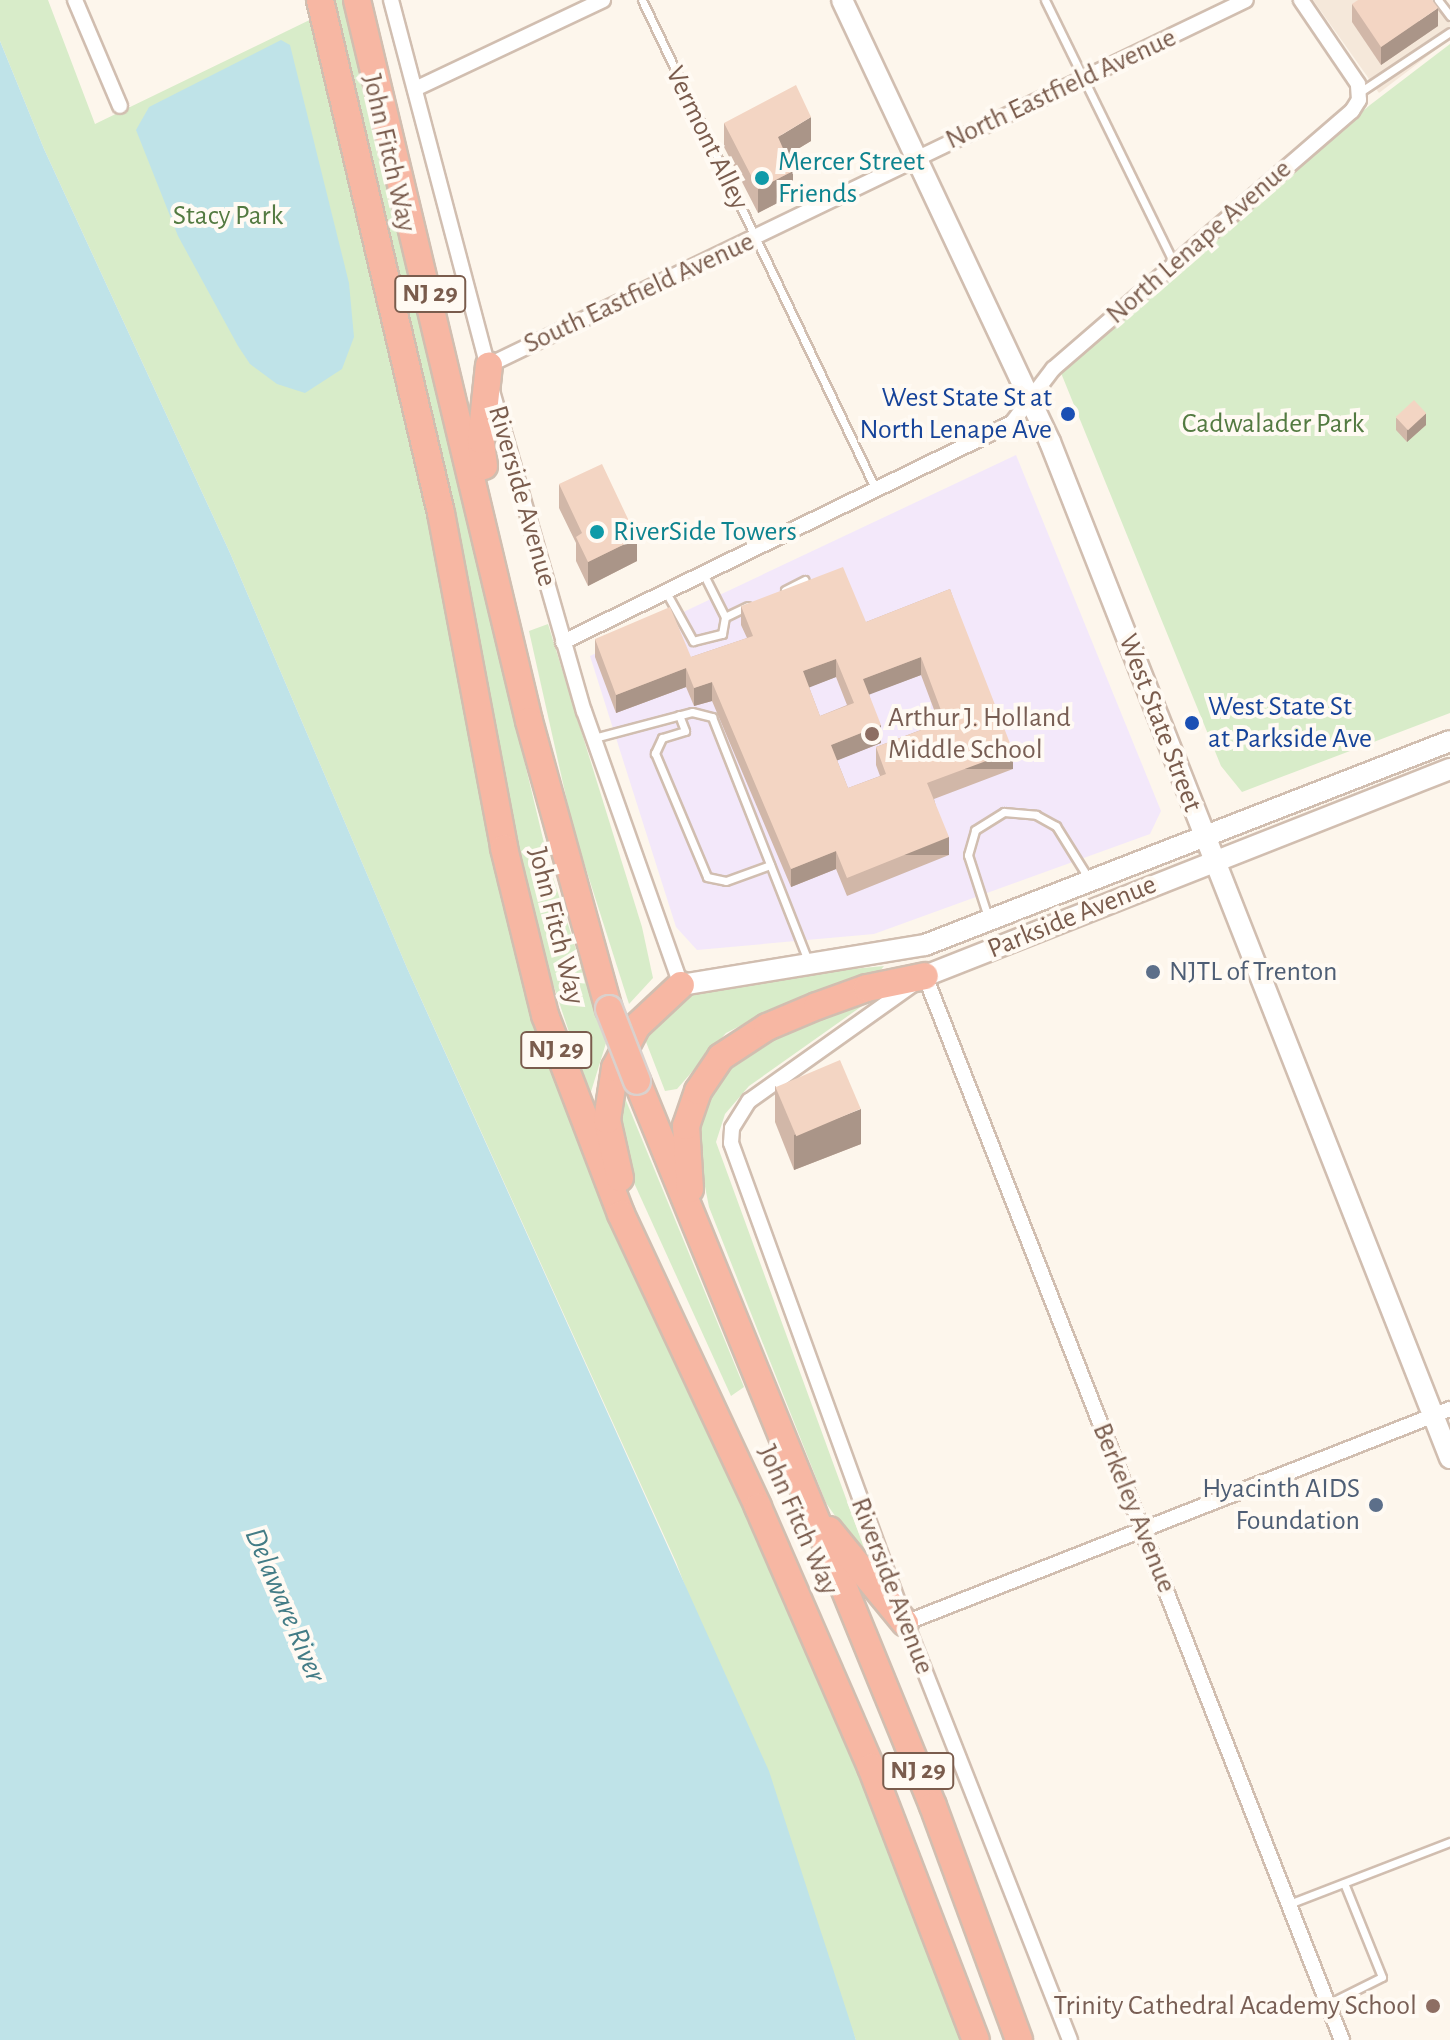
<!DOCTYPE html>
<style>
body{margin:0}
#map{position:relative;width:1450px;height:2040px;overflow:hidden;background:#fdf6ec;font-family:"Alegreya Sans",sans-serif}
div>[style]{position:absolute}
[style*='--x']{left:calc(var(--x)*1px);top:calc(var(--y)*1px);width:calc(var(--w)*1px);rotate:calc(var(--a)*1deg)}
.residential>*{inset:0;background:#f5e8da}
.education>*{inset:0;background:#f3e8fa}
.green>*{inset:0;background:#d8ecc9}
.water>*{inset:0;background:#bfe3e8}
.roads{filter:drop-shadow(2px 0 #d1beb0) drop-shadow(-2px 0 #d1beb0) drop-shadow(0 2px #d1beb0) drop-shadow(0 -2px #d1beb0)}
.lane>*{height:7px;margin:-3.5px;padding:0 3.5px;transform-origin:3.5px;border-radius:3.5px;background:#fff}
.street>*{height:14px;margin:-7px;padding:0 7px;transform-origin:7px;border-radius:7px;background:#fff}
.secondary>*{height:20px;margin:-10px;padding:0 10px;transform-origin:10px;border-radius:10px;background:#fff}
.highway>*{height:26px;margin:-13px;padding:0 13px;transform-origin:13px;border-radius:13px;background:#f7b7a3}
.bridges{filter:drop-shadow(2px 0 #dad1cd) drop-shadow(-2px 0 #dad1cd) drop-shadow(0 2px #dad1cd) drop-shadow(0 -2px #dad1cd)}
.highway-bridge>*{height:26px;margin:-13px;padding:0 13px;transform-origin:13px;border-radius:13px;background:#f7b7a3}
.wall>*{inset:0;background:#d1b7a8}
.shaded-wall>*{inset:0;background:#aa9588;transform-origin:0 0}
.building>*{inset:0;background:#f3d5c3;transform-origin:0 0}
.dots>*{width:22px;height:22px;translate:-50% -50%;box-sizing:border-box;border:4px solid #fffaf3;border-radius:50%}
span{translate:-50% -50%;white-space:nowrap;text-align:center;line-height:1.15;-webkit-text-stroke:8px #fffaf3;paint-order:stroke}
.shield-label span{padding:2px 6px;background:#fffaf3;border:2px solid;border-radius:6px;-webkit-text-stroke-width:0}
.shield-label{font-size:26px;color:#7a5c4d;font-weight:700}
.street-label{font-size:28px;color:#7a5c4d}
.culture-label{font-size:28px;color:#0d838f}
.left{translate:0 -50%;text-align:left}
.park-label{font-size:28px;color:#537a41}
.transit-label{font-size:28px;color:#164399}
.right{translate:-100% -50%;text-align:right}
.education-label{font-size:28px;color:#785e54}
.service-label{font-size:28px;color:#4e5e75}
.water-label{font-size:30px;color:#437c86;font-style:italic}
</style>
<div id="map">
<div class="residential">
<div style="clip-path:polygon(1313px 0,1444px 0,1450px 8px,1450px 39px,1379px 93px)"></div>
</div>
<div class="education">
<div style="clip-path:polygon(1016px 455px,1161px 811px,1150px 834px,874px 934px,697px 950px,676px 927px,590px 656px)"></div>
</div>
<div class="green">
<div style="clip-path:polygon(0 0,48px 0,95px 124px,324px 13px,545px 1015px,976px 2040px,856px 2040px,676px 1562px,407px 968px,230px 553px,44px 149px,0 41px)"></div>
<div style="clip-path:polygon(333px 0,342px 0,550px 868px,606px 1043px,590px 1095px,547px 966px,522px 863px,456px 517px)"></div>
<div style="clip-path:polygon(1450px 44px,1450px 713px,1242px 792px,1221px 766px,1061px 373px,1370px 105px)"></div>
<div style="clip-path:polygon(548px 624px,642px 927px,653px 978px,629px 1004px,573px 828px,529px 631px)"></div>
<div style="clip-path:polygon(884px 966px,879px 972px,768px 1012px,726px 1033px,677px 1089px,665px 1091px,643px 1034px,688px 994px,745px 979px)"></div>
<div style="clip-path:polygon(879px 994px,749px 1086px,725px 1114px,716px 1142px,871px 1567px,826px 1503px,709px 1207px,697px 1146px,706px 1101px,729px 1064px,780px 1029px)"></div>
<div style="clip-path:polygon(620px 1086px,744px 1387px,731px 1396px,620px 1152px)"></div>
</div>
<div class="water">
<div style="clip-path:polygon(281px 40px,290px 45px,349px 283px,354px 337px,342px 369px,305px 393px,277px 384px,250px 364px,238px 346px,178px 236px,136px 130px,149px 107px)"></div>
<div style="clip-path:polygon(0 41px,44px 149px,230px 553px,407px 968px,769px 1771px,856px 2040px,0 2040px)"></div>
</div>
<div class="roads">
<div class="lane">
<div style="--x:642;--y:0;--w:543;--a:64.47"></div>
<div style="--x:1045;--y:0;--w:293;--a:63.9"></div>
<div style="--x:1438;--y:0;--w:20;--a:53"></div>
<div style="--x:1360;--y:92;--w:108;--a:-33.7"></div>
<div style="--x:785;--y:590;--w:22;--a:-27"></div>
<div style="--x:667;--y:594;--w:54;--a:61"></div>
<div style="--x:693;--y:641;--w:30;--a:-14"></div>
<div style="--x:722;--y:634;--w:17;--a:-80"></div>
<div style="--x:725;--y:617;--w:47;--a:-116.6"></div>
<div style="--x:725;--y:617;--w:25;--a:-26"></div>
<div style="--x:679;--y:715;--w:17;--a:69"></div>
<div style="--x:685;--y:731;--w:24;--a:163"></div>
<div style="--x:662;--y:738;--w:17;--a:115"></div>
<div style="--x:655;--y:753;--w:134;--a:67.2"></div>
<div style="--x:707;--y:877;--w:19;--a:12"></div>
<div style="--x:726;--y:881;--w:47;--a:-20"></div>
<div style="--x:594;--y:738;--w:101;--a:-14.9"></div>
<div style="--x:692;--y:712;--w:21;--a:14"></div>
<div style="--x:712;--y:717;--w:262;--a:68.5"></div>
<div style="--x:988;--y:917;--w:65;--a:-107.9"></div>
<div style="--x:968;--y:855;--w:26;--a:-74"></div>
<div style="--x:975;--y:830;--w:34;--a:-32"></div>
<div style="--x:1004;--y:812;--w:32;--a:5"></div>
<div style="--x:1036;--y:815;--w:23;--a:29"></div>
<div style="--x:1056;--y:826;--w:62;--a:58.1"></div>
<div style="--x:1289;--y:1904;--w:173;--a:-21.1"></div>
<div style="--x:1328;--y:2004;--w:60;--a:-26.6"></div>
<div style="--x:1382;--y:1977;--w:101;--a:-112"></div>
</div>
<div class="street">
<div style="--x:75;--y:0;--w:115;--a:67"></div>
<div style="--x:391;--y:0;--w:383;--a:75.2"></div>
<div style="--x:415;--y:89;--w:208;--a:-25.3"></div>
<div style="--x:489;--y:365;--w:840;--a:-25.74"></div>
<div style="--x:492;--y:391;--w:333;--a:74"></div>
<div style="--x:584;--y:711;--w:291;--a:70.5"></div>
<div style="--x:563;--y:642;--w:500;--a:-26"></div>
<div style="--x:1012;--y:423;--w:68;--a:-52.8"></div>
<div style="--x:1053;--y:369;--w:395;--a:-40.8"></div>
<div style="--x:1352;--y:111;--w:13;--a:-58"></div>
<div style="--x:1359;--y:100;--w:16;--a:-94"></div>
<div style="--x:1358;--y:84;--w:102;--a:-124.2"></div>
<div style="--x:905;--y:1623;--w:586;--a:-21.44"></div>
<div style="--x:1070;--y:2040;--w:444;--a:-111.5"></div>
<div style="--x:907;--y:1627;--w:515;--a:-109.98"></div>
<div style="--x:731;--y:1143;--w:15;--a:-86"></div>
<div style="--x:732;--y:1128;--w:32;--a:-58"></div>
<div style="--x:749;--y:1101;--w:216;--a:-35.4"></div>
<div style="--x:925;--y:976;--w:1143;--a:68.6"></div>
</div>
<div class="secondary">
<div style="--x:842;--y:0;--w:488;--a:64.8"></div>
<div style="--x:1050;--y:442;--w:1092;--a:68.51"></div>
<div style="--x:925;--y:976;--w:564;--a:-21.52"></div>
<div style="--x:681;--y:985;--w:247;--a:-9.3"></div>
<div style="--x:925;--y:945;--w:563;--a:-21.23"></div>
</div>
<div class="highway">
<div style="--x:320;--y:0;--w:527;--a:76.73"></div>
<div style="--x:441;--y:513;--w:341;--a:79.3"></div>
<div style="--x:504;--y:848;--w:172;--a:76.2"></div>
<div style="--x:545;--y:1015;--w:213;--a:69.1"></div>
<div style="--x:621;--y:1214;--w:323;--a:64.9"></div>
<div style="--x:758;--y:1507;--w:283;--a:66.5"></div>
<div style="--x:871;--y:1767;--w:292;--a:69"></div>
<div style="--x:357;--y:0;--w:741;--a:76.58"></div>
<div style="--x:529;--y:721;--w:299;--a:74.5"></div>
<div style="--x:484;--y:466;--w:26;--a:-97"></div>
<div style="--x:481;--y:440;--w:75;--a:-83.9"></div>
<div style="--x:637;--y:1081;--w:783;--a:67.79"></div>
<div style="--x:933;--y:1806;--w:249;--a:69.8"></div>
<div style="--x:620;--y:1178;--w:59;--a:-102.6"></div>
<div style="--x:607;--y:1120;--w:53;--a:-81.3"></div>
<div style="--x:615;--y:1068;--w:47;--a:-62.4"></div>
<div style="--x:637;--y:1026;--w:60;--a:-43"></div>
<div style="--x:690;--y:1189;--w:63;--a:-93.6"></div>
<div style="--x:686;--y:1126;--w:37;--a:-71"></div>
<div style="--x:698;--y:1091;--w:41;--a:-55.9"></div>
<div style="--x:721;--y:1057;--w:55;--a:-33.1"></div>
<div style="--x:767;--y:1027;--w:54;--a:-22.8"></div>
<div style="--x:817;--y:1006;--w:53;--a:-19.8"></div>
<div style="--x:867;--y:988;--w:59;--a:-11.7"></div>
<div style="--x:829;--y:1530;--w:120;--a:50.7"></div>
</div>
</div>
<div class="bridges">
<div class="highway-bridge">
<div style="--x:609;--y:1009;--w:77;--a:68.7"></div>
</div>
</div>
<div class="wall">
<div style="clip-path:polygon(1352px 4px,1438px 26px,1381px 65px,1352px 22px)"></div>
<div style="clip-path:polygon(724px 123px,811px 141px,786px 156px,793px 195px,758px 213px,724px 147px)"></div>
<div style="clip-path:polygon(1396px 418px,1426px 425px,1407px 442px,1396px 430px)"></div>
<div style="clip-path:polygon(559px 484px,637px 561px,588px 586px,576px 561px,576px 543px,559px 508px)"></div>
<div style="clip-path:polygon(evenodd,950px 589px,1013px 769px,934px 799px,949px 855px,847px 896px,836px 869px,791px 887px,712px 701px,694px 706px,686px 687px,616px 713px,595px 657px,595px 639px,691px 657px,747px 638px,741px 625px,741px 606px,866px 622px,950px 589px,921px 675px,939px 723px,876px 747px,876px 765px,880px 776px,848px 788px,837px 760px,881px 743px,869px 694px,921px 675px,950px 589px,836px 677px,847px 705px,820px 716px,809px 687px,836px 677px)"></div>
<div style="clip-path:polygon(775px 1086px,861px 1144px,794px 1170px,775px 1122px)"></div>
</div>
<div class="shaded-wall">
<div style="clip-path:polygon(1438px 8px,1438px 26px,1381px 65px,1381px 47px)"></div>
<div style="clip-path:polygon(811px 117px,811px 141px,778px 161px,778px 137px)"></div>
<div style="clip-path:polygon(793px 171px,793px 195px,758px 213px,758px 189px)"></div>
<div style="clip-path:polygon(1426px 413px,1426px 425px,1407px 442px,1407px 430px)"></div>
<div style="clip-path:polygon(637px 538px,637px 561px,588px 586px,588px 562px)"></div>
<div style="clip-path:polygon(921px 657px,921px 675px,863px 697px,863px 679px)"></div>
<div style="clip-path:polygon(836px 659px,836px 677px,803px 690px,803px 671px)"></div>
<div style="clip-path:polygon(686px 668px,686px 687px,616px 713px,616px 695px)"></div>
<div style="clip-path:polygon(712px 682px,712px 701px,694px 706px,694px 688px)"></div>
<div style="clip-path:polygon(881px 725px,881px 743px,831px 763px,831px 745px)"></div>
<div style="left:1013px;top:751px;width:18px;height:92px;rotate:90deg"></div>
<div style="left:949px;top:837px;width:18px;height:110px;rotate:90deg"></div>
<div style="clip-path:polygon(836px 851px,836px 869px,791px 887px,791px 869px)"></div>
<div style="clip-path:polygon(861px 1109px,861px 1144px,794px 1170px,794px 1135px)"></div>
</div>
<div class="building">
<div style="clip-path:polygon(1358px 0,1432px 0,1438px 8px,1381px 47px,1352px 4px)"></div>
<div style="clip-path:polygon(796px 85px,811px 117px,778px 137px,793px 171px,758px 189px,724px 123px)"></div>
<div style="left:1414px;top:400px;width:18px;height:25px;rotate:47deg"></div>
<div style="clip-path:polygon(602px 464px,637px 538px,588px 562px,576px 537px,582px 533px,559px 484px)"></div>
<div style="clip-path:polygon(evenodd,843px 567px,866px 622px,950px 589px,1013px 751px,927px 783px,949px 837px,847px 878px,836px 851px,791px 869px,712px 682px,694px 688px,686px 668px,616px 695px,595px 639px,670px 607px,691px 657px,753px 636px,741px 606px,843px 567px,921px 657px,945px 721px,876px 747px,886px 774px,848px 788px,831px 745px,881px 725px,863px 679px,921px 657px,843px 567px,836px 659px,854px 703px,820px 716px,803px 671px,836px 659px)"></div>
<div style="left:840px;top:1060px;width:53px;height:70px;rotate:67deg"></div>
</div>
<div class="dots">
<div style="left:762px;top:178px;background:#0f9aa8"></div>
<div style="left:1068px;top:414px;background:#1a4fb4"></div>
<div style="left:597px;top:532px;background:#0f9aa8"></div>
<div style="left:1192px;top:723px;background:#1a4fb4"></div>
<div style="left:872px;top:734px;background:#8d6e63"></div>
<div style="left:1153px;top:972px;background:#5c6f8a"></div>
<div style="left:1376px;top:1505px;background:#5c6f8a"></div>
<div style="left:1433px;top:2006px;background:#8d6e63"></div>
</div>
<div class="shield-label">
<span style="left:430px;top:294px">NJ 29</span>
<span style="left:556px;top:1050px">NJ 29</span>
<span style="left:918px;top:1771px">NJ 29</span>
</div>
<div class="street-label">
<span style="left:1061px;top:89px;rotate:-25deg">North Eastfield Avenue</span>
<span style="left:707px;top:138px;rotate:64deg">Vermont Alley</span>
<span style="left:389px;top:153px;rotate:77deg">John Fitch Way</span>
<span style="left:1199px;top:242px;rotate:-41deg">North Lenape Avenue</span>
<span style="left:639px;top:293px;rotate:-25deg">South Eastfield Avenue</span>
<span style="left:522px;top:496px;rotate:74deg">Riverside Avenue</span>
<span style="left:1160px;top:723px;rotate:69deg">West State Street</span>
<span style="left:1072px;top:917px;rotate:-22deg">Parkside Avenue</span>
<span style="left:556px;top:926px;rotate:76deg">John Fitch Way</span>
<span style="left:1134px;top:1508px;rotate:68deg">Berkeley Avenue</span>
<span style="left:798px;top:1520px;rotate:66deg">John Fitch Way</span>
<span style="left:892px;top:1586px;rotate:69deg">Riverside Avenue</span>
</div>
<div class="culture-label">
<span class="left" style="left:778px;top:178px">Mercer Street<br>Friends</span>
<span class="left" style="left:613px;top:532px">RiverSide Towers</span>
</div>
<div class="park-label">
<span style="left:228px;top:216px">Stacy Park</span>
<span style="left:1273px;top:424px">Cadwalader Park</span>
</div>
<div class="transit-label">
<span class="right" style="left:1052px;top:414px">West State St at<br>North Lenape Ave</span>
<span class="left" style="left:1208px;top:723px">West State St<br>at Parkside Ave</span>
</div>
<div class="education-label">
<span class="left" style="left:888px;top:734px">Arthur J. Holland<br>Middle School</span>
<span class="right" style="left:1417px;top:2006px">Trinity Cathedral Academy School</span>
</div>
<div class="service-label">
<span class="left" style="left:1169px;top:972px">NJTL of Trenton</span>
<span class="right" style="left:1360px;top:1505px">Hyacinth AIDS<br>Foundation</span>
</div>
<div class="water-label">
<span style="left:285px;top:1605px;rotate:67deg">Delaware River</span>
</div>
</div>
